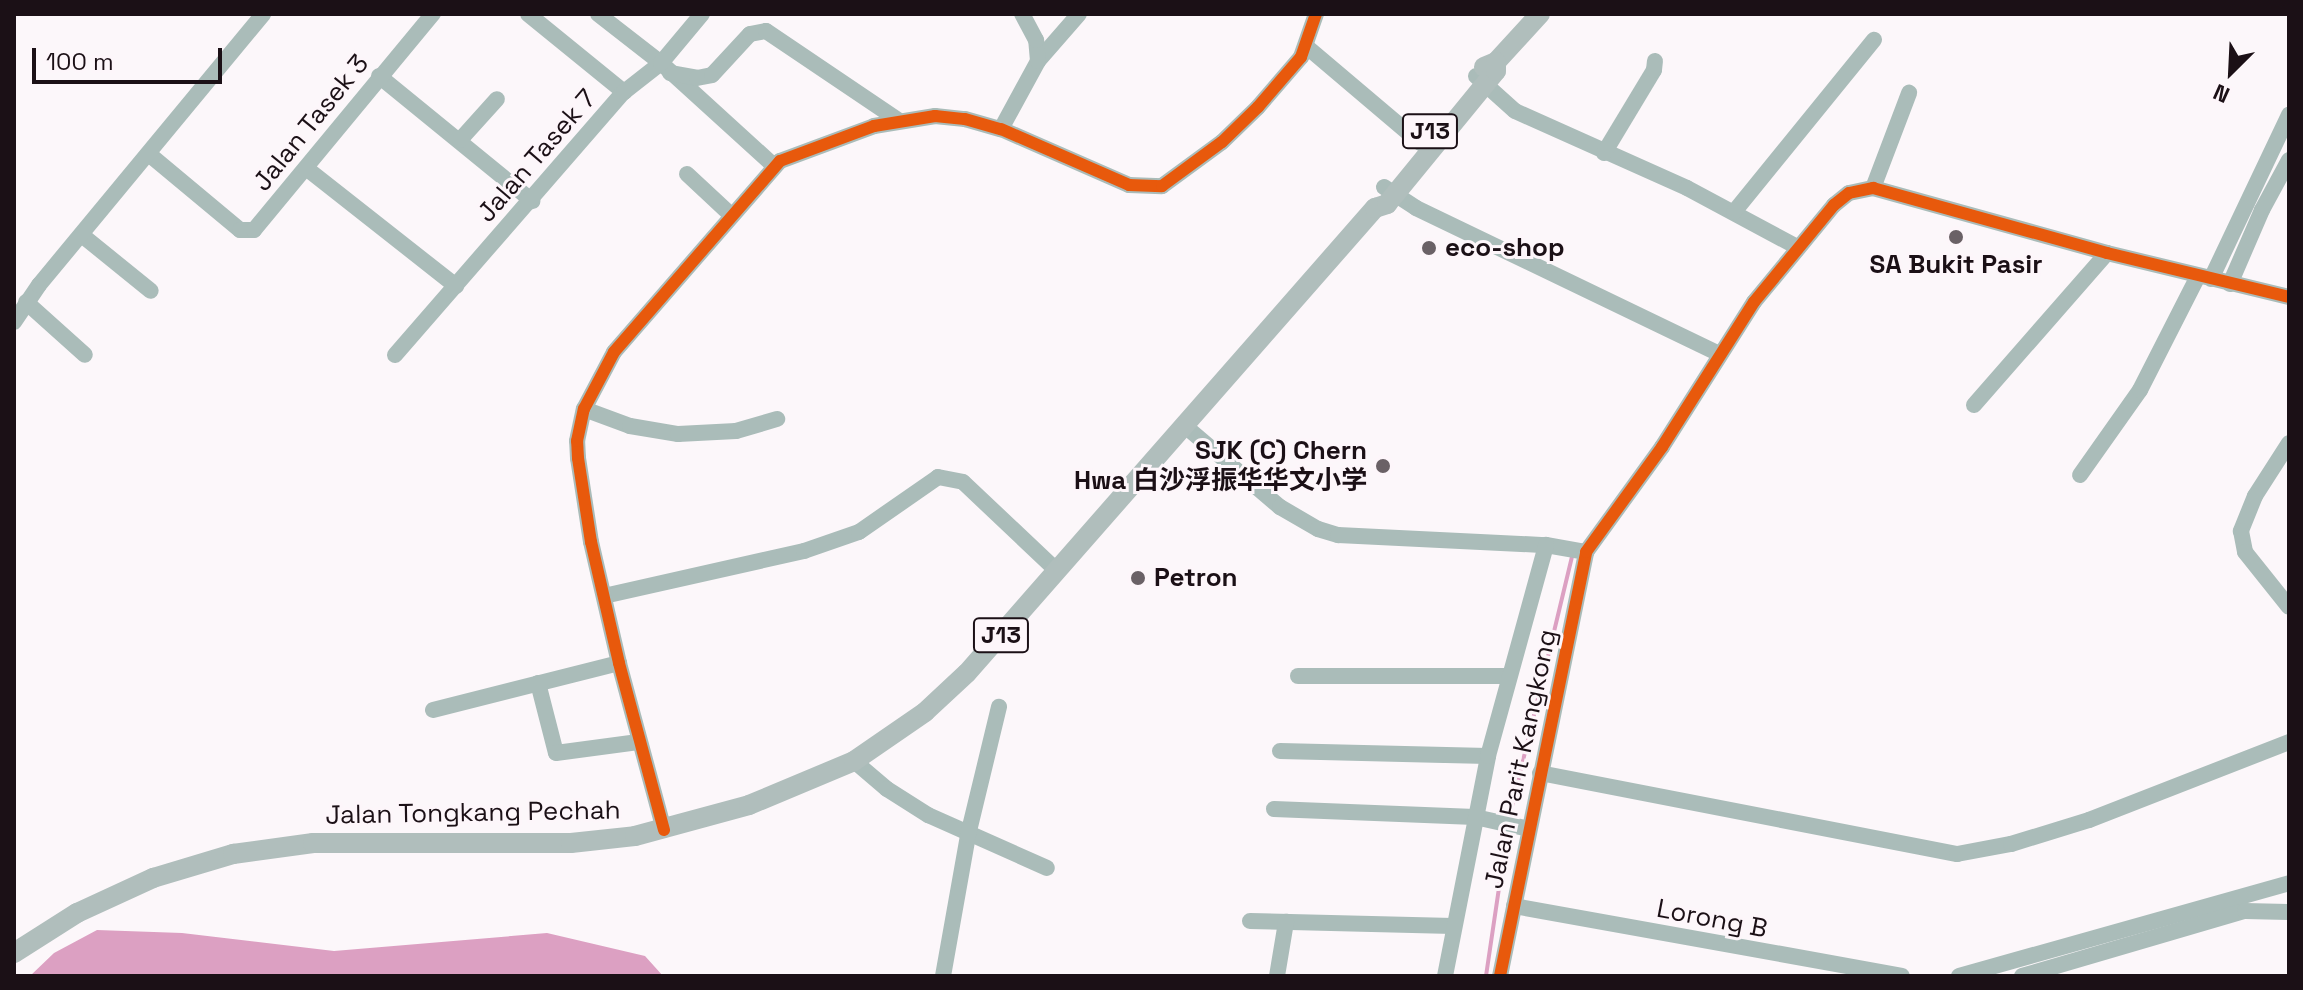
<!DOCTYPE html>
<meta charset="utf-8">
<style>
body{margin:0}
#map{position:relative;width:2303px;height:990px;overflow:hidden;background:#fcf7fa;font-family:"Space Grotesk","Noto Sans SC",sans-serif}
div>[style]{position:absolute}
[style*='--x']{left:calc(var(--x)*1px);top:calc(var(--y)*1px);width:calc(var(--w)*1px);rotate:calc(var(--a)*1deg)}
.water>*{inset:0;background:#dca0c2}
.stream>*{height:4px;margin:-2px;padding:0 2px;transform-origin:2px;border-radius:2px;background:#dca0c2}
.minor>*{height:16px;margin:-8px;padding:0 8px;transform-origin:8px;border-radius:8px;background:#aabcb9}
.major>*{height:20px;margin:-10px;padding:0 10px;transform-origin:10px;border-radius:10px;background:#b0bebc}
.cycleway>*{height:12px;margin:-6px;padding:0 6px;transform-origin:6px;border-radius:6px;background:#e8590c}
.dots>*{width:22px;height:22px;translate:-50% -50%;box-sizing:border-box;border:4px solid #fdf6fa;border-radius:50%}
span{translate:-50% -50%;white-space:nowrap;text-align:center;line-height:1.15;-webkit-text-stroke:6px #fdf6fa;paint-order:stroke}
.shield-label span{padding:2px 6px;background:#fdf6fa;border:2px solid;border-radius:6px;-webkit-text-stroke-width:0}
.shield-label{font-size:24px;color:#1b1016;font-weight:700}
.street-label{font-size:26px;color:#1b1016}
.poi-label{font-size:26px;color:#1b1016;font-weight:700}
.left{translate:0 -50%;text-align:left}
.right{translate:-100% -50%;text-align:right}
.frame{position:absolute;inset:0;border:16px solid #1b1016;pointer-events:none}
.north{position:absolute;left:2191px;top:32px;width:80px;height:80px;-webkit-text-stroke:6px #fdf6fa;paint-order:stroke;rotate:204deg;font-size:22px;font-weight:700;line-height:32px;text-align:center;color:#1b1016}
.north::after{content:'';display:block;margin:auto;width:28px;height:36px;background:#1b1016;clip-path:polygon(50% 0,100% 100%,50% 72%,0 100%)}
.scale{position:absolute;left:32px;top:48px;width:190px;height:36px;box-sizing:border-box;border:4px solid #1b1016;border-top:0;padding-left:10px;font-size:24px;line-height:28px;white-space:nowrap;color:#1b1016;-webkit-text-stroke:6px #fdf6fa;paint-order:stroke}
</style>
<div id="map">
<div class="water">
<div style="clip-path:polygon(97px 930px,182px 933px,334px 951px,547px 933px,645px 956px,663px 976px,30px 976px,54px 953px)"></div>
</div>
<div class="stream">
<div style="--x:1509;--y:819;--w:269;--a:-76.5"></div>
<div style="--x:1486;--y:976;--w:151;--a:-81.6"></div>
</div>
<div class="minor">
<div style="--x:528;--y:14;--w:124;--a:39.1"></div>
<div style="--x:598;--y:14;--w:80;--a:37.9"></div>
<div style="--x:661;--y:63;--w:151;--a:42.3"></div>
<div style="--x:1307;--y:47;--w:148;--a:40.3"></div>
<div style="--x:1038;--y:61;--w:62;--a:-48.9"></div>
<div style="--x:670;--y:73;--w:27;--a:10"></div>
<div style="--x:697;--y:78;--w:15;--a:-11"></div>
<div style="--x:712;--y:75;--w:56;--a:-47.2"></div>
<div style="--x:750;--y:34;--w:16;--a:-11"></div>
<div style="--x:766;--y:31;--w:159;--a:34"></div>
<div style="--x:379;--y:76;--w:198;--a:39.2"></div>
<div style="--x:1476;--y:76;--w:52;--a:41.9"></div>
<div style="--x:1515;--y:111;--w:188;--a:24.1"></div>
<div style="--x:1687;--y:188;--w:125;--a:28.2"></div>
<div style="--x:1001;--y:129;--w:77;--a:-61.4"></div>
<div style="--x:1038;--y:61;--w:21;--a:-95"></div>
<div style="--x:1036;--y:40;--w:30;--a:-118"></div>
<div style="--x:460;--y:140;--w:55;--a:-47.9"></div>
<div style="--x:1604;--y:153;--w:97;--a:-58.9"></div>
<div style="--x:1654;--y:70;--w:9;--a:-84"></div>
<div style="--x:150;--y:155;--w:117;--a:39.8"></div>
<div style="--x:240;--y:230;--w:14;--a:0"></div>
<div style="--x:254;--y:230;--w:281;--a:-50.4"></div>
<div style="--x:306;--y:168;--w:191;--a:38.2"></div>
<div style="--x:687;--y:174;--w:60;--a:43"></div>
<div style="--x:1384;--y:187;--w:38;--a:33"></div>
<div style="--x:1416;--y:208;--w:337;--a:25.7"></div>
<div style="--x:1873;--y:188;--w:102;--a:-69.2"></div>
<div style="--x:1734;--y:212;--w:222;--a:-50.9"></div>
<div style="--x:83;--y:236;--w:87;--a:39"></div>
<div style="--x:2211;--y:279;--w:182;--a:-64.6"></div>
<div style="--x:2230;--y:284;--w:81;--a:-66.6"></div>
<div style="--x:2262;--y:210;--w:57;--a:-61.6"></div>
<div style="--x:26;--y:302;--w:79;--a:41.9"></div>
<div style="--x:14;--y:322;--w:45;--a:-56"></div>
<div style="--x:39;--y:285;--w:352;--a:-50.4"></div>
<div style="--x:395;--y:355;--w:349;--a:-49"></div>
<div style="--x:624;--y:92;--w:47;--a:-38.1"></div>
<div style="--x:661;--y:63;--w:64;--a:-50.1"></div>
<div style="--x:1974;--y:405;--w:202;--a:-48.8"></div>
<div style="--x:584;--y:409;--w:49;--a:20.3"></div>
<div style="--x:630;--y:426;--w:49;--a:9.5"></div>
<div style="--x:678;--y:434;--w:58;--a:-3"></div>
<div style="--x:736;--y:431;--w:43;--a:-16.3"></div>
<div style="--x:1185;--y:426;--w:125;--a:40.5"></div>
<div style="--x:1280;--y:507;--w:44;--a:30.1"></div>
<div style="--x:1318;--y:529;--w:21;--a:17"></div>
<div style="--x:1338;--y:535;--w:208;--a:2.8"></div>
<div style="--x:1546;--y:545;--w:41;--a:9.9"></div>
<div style="--x:2289;--y:443;--w:63;--a:122.7"></div>
<div style="--x:2255;--y:496;--w:38;--a:112"></div>
<div style="--x:2241;--y:531;--w:21;--a:79"></div>
<div style="--x:2245;--y:552;--w:70;--a:51.3"></div>
<div style="--x:2080;--y:475;--w:104;--a:-54.8"></div>
<div style="--x:2140;--y:390;--w:128;--a:-63"></div>
<div style="--x:604;--y:596;--w:205;--a:-12.7"></div>
<div style="--x:804;--y:551;--w:58;--a:-19.1"></div>
<div style="--x:859;--y:532;--w:96;--a:-34.8"></div>
<div style="--x:938;--y:477;--w:25;--a:11"></div>
<div style="--x:963;--y:482;--w:129;--a:43.4"></div>
<div style="--x:1298;--y:676;--w:210;--a:0"></div>
<div style="--x:538;--y:683;--w:72;--a:75.6"></div>
<div style="--x:556;--y:753;--w:83;--a:-7.6"></div>
<div style="--x:433;--y:710;--w:192;--a:-14.2"></div>
<div style="--x:1280;--y:751;--w:208;--a:1.4"></div>
<div style="--x:854;--y:761;--w:43;--a:40.3"></div>
<div style="--x:887;--y:789;--w:49;--a:32.4"></div>
<div style="--x:928;--y:815;--w:130;--a:24"></div>
<div style="--x:1540;--y:773;--w:425;--a:11"></div>
<div style="--x:1957;--y:854;--w:55;--a:-10.5"></div>
<div style="--x:2011;--y:844;--w:82;--a:-17.1"></div>
<div style="--x:2089;--y:820;--w:215;--a:-21.3"></div>
<div style="--x:1274;--y:809;--w:201;--a:2.3"></div>
<div style="--x:1475;--y:817;--w:55;--a:12.5"></div>
<div style="--x:664;--y:830;--w:173;--a:-105.1"></div>
<div style="--x:619;--y:663;--w:124;--a:-103"></div>
<div style="--x:591;--y:542;--w:85;--a:-98.8"></div>
<div style="--x:578;--y:458;--w:17;--a:-93"></div>
<div style="--x:577;--y:441;--w:33;--a:-78"></div>
<div style="--x:584;--y:409;--w:64;--a:-62.2"></div>
<div style="--x:614;--y:352;--w:253;--a:-49"></div>
<div style="--x:780;--y:161;--w:100;--a:-20.4"></div>
<div style="--x:874;--y:126;--w:62;--a:-9.3"></div>
<div style="--x:935;--y:116;--w:30;--a:6"></div>
<div style="--x:965;--y:119;--w:37;--a:16"></div>
<div style="--x:1001;--y:129;--w:140;--a:23.6"></div>
<div style="--x:1129;--y:185;--w:33;--a:2"></div>
<div style="--x:1162;--y:186;--w:74;--a:-36.3"></div>
<div style="--x:1222;--y:142;--w:50;--a:-44.2"></div>
<div style="--x:1258;--y:107;--w:66;--a:-49.3"></div>
<div style="--x:1301;--y:57;--w:46;--a:-70.8"></div>
<div style="--x:1514;--y:906;--w:394;--a:10.2"></div>
<div style="--x:1250;--y:921;--w:203;--a:1.4"></div>
<div style="--x:943;--y:976;--w:143;--a:-79.9"></div>
<div style="--x:968;--y:835;--w:132;--a:-76.4"></div>
<div style="--x:1277;--y:976;--w:55;--a:-80.5"></div>
<div style="--x:1445;--y:976;--w:224;--a:-78.9"></div>
<div style="--x:1488;--y:756;--w:219;--a:-74.6"></div>
<div style="--x:1500;--y:976;--w:433;--a:-78.5"></div>
<div style="--x:1586;--y:552;--w:130;--a:-54.1"></div>
<div style="--x:1662;--y:447;--w:172;--a:-57.6"></div>
<div style="--x:1754;--y:302;--w:126;--a:-50.5"></div>
<div style="--x:1834;--y:205;--w:19;--a:-39"></div>
<div style="--x:1849;--y:193;--w:25;--a:-12"></div>
<div style="--x:1873;--y:188;--w:243;--a:15.5"></div>
<div style="--x:2107;--y:253;--w:187;--a:13.6"></div>
<div style="--x:1959;--y:976;--w:343;--a:-15.7"></div>
<div style="--x:2022;--y:976;--w:232;--a:-16.3"></div>
<div style="--x:2245;--y:911;--w:44;--a:1.3"></div>
</div>
<div class="major">
<div style="--x:1484;--y:67;--w:13;--a:-23"></div>
<div style="--x:1496;--y:62;--w:65;--a:-47.5"></div>
<div style="--x:14;--y:953;--w:75;--a:-32.4"></div>
<div style="--x:77;--y:913;--w:84;--a:-24.7"></div>
<div style="--x:153;--y:878;--w:84;--a:-16.7"></div>
<div style="--x:233;--y:854;--w:81;--a:-7.8"></div>
<div style="--x:313;--y:843;--w:258;--a:0"></div>
<div style="--x:571;--y:843;--w:64;--a:-6.2"></div>
<div style="--x:635;--y:836;--w:118;--a:-15.2"></div>
<div style="--x:749;--y:805;--w:114;--a:-22.7"></div>
<div style="--x:854;--y:761;--w:86;--a:-34.6"></div>
<div style="--x:925;--y:712;--w:57;--a:-42.9"></div>
<div style="--x:967;--y:673;--w:619;--a:-48.74"></div>
<div style="--x:1375;--y:208;--w:13;--a:-18"></div>
<div style="--x:1387;--y:204;--w:172;--a:-50.7"></div>
<div style="--x:1496;--y:71;--w:9;--a:-90"></div>
</div>
<div class="cycleway">
<div style="--x:664;--y:830;--w:173;--a:-105.1"></div>
<div style="--x:619;--y:663;--w:124;--a:-103"></div>
<div style="--x:591;--y:542;--w:85;--a:-98.8"></div>
<div style="--x:578;--y:458;--w:17;--a:-93"></div>
<div style="--x:577;--y:441;--w:33;--a:-78"></div>
<div style="--x:584;--y:409;--w:64;--a:-62.2"></div>
<div style="--x:614;--y:352;--w:253;--a:-49"></div>
<div style="--x:780;--y:161;--w:100;--a:-20.4"></div>
<div style="--x:874;--y:126;--w:62;--a:-9.3"></div>
<div style="--x:935;--y:116;--w:30;--a:6"></div>
<div style="--x:965;--y:119;--w:37;--a:16"></div>
<div style="--x:1001;--y:129;--w:140;--a:23.6"></div>
<div style="--x:1129;--y:185;--w:33;--a:2"></div>
<div style="--x:1162;--y:186;--w:74;--a:-36.3"></div>
<div style="--x:1222;--y:142;--w:50;--a:-44.2"></div>
<div style="--x:1258;--y:107;--w:66;--a:-49.3"></div>
<div style="--x:1301;--y:57;--w:46;--a:-70.8"></div>
<div style="--x:1500;--y:976;--w:433;--a:-78.5"></div>
<div style="--x:1586;--y:552;--w:130;--a:-54.1"></div>
<div style="--x:1662;--y:447;--w:172;--a:-57.6"></div>
<div style="--x:1754;--y:302;--w:126;--a:-50.5"></div>
<div style="--x:1834;--y:205;--w:19;--a:-39"></div>
<div style="--x:1849;--y:193;--w:25;--a:-12"></div>
<div style="--x:1873;--y:188;--w:243;--a:15.5"></div>
<div style="--x:2107;--y:253;--w:187;--a:13.6"></div>
</div>
<div class="dots">
<div style="left:1956px;top:237px;background:#6a6166"></div>
<div style="left:1429px;top:248px;background:#6a6166"></div>
<div style="left:1383px;top:466px;background:#6a6166"></div>
<div style="left:1138px;top:578px;background:#6a6166"></div>
</div>
<div class="shield-label">
<span style="left:1430px;top:131px">J13</span>
<span style="left:1001px;top:635px">J13</span>
</div>
<div class="street-label">
<span style="left:311px;top:123px;rotate:-51deg">Jalan Tasek 3</span>
<span style="left:537px;top:156px;rotate:-49deg">Jalan Tasek 7</span>
<span style="left:1521px;top:759px;rotate:-78deg">Jalan Parit Kangkong</span>
<span style="left:473px;top:813px;rotate:-1deg">Jalan Tongkang Pechah</span>
<span style="left:1712px;top:919px;rotate:11deg">Lorong B</span>
</div>
<div class="poi-label">
<span class="left" style="left:1445px;top:248px">eco-shop</span>
<span style="left:1956px;top:265px">SA Bukit Pasir</span>
<span class="right" style="left:1367px;top:466px">SJK (C) Chern<br>Hwa 白沙浮振华华文小学</span>
<span class="left" style="left:1154px;top:578px">Petron</span>
</div>
<div class="frame"></div>
<div class="north">N</div>
<div class="scale">100 m</div>
</div>
